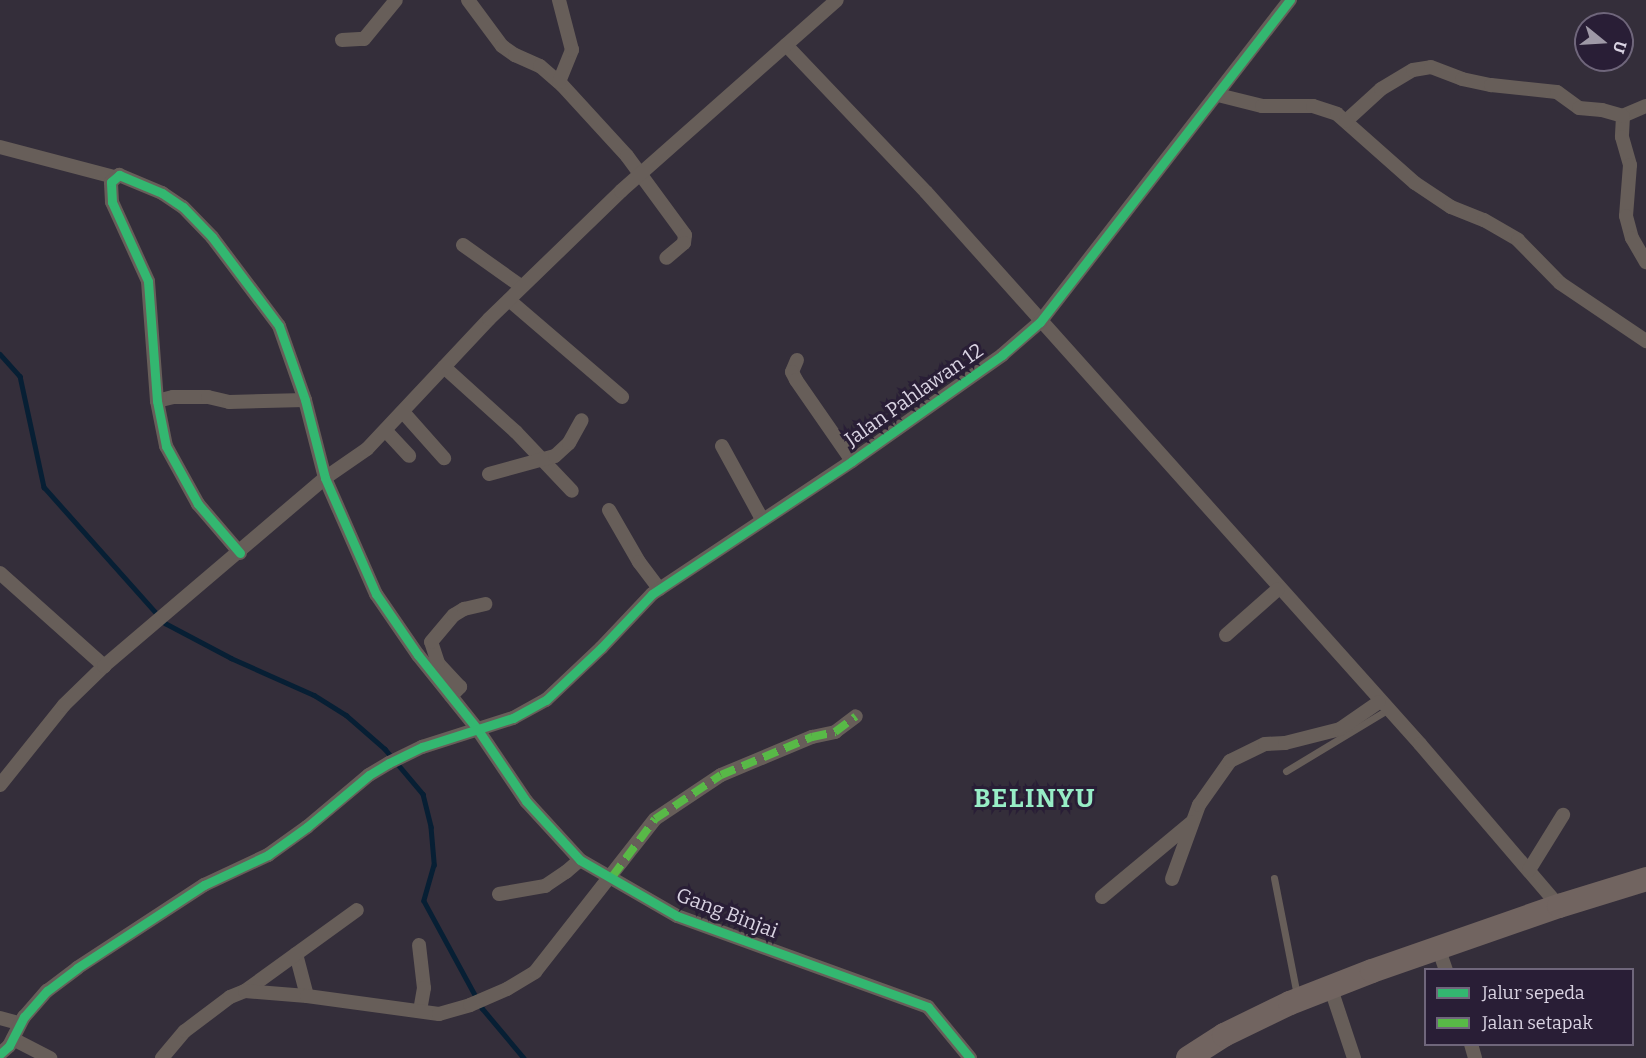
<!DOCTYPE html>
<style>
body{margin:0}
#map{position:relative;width:1646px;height:1058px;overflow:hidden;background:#342e3a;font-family:Bitter,serif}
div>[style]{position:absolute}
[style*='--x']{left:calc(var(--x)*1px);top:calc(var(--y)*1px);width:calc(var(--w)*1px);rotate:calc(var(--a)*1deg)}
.stream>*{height:4.5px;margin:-2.25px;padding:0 2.25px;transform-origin:2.25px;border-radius:2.25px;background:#071f34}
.service>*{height:7px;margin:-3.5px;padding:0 3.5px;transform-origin:3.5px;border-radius:3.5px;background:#675e59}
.minor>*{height:14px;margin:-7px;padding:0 7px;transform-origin:7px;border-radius:7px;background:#675e59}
.trunk>*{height:24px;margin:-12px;padding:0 12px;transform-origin:12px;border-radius:12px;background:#716460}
.quiet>*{height:8px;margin-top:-4px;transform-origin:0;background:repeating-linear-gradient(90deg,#58b947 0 15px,transparent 0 23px)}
.cycleway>*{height:9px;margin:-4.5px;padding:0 4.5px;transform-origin:4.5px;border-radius:4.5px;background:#33b770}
span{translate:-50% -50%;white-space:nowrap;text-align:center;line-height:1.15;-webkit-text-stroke:6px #291e36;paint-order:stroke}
.street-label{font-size:20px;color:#d9d3e2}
.district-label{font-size:26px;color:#97edc6;font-weight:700;letter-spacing:1.5px}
.legend{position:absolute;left:1424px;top:968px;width:210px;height:78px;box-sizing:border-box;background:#291e36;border:2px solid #6f667b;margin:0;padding:8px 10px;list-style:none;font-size:18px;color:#d9d3e2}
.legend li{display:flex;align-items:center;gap:12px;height:30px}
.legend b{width:30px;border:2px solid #6f667b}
.north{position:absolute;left:1574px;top:12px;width:60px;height:60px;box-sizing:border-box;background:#291e36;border:2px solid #6f667b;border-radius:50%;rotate:108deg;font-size:16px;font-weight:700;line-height:24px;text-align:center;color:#d9d3e2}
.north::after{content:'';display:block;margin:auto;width:21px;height:27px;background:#9f99a7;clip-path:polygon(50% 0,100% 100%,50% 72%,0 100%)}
</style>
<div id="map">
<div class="stream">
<div style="--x:0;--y:354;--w:30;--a:48"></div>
<div style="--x:20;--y:376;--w:114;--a:77.8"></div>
<div style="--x:44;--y:487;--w:182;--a:48.3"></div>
<div style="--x:165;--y:623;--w:75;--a:27.9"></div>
<div style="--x:231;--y:658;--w:91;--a:24"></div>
<div style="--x:314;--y:695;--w:38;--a:32"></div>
<div style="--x:346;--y:715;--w:52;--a:41.1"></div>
<div style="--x:385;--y:749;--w:59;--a:49.8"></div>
<div style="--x:423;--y:794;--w:34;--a:76"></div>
<div style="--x:431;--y:827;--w:38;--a:85"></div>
<div style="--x:434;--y:865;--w:37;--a:106"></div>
<div style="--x:424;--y:901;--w:122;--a:61.5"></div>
<div style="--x:482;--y:1008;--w:65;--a:50"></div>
</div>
<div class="service">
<div style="--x:1286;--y:771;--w:118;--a:-31.1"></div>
<div style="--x:1274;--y:878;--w:119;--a:78.9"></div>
</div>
<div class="minor">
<div style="--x:468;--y:0;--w:57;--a:53.5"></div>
<div style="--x:502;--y:46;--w:16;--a:35"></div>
<div style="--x:515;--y:55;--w:27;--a:24"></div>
<div style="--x:540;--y:66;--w:29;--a:41"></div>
<div style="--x:562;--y:85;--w:96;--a:47.5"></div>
<div style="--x:627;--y:156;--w:98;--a:53.7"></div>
<div style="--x:685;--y:235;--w:8;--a:97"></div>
<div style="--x:684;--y:243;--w:23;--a:140"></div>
<div style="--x:342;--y:40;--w:22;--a:-3"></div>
<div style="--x:364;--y:39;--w:50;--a:-50.6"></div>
<div style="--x:786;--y:45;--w:203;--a:46.4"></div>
<div style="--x:926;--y:192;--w:741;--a:48.17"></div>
<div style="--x:1420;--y:744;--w:213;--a:49.4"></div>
<div style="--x:559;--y:82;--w:35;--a:-68"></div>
<div style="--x:572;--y:50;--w:52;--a:-104.6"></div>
<div style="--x:1218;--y:95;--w:45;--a:14"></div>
<div style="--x:1262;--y:106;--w:51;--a:0"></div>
<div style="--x:1313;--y:106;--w:25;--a:18"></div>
<div style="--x:1337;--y:114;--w:104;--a:41.5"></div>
<div style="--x:1415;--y:183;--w:43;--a:33.7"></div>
<div style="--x:1451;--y:207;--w:35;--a:22"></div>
<div style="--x:1484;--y:220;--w:39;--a:30"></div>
<div style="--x:1518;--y:240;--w:60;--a:45.7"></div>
<div style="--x:1560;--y:283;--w:104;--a:34"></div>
<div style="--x:1646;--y:106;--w:25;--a:157"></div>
<div style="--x:1623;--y:116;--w:21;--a:93"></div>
<div style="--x:1622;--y:137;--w:29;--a:74"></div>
<div style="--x:1630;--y:165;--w:51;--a:94.5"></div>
<div style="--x:1626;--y:216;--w:23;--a:75"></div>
<div style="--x:1632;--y:238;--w:28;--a:60"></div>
<div style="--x:1346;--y:121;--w:47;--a:-42.4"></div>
<div style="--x:1381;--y:89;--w:37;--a:-31"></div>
<div style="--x:1413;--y:70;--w:18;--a:-9"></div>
<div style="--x:1431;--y:67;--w:33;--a:21"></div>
<div style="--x:1462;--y:79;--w:30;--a:12"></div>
<div style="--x:1491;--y:85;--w:66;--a:6.1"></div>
<div style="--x:1557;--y:92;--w:27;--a:36"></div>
<div style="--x:1579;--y:108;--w:23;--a:5"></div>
<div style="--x:1602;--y:110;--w:22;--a:16"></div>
<div style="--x:0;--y:147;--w:118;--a:14.7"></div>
<div style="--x:463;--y:245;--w:72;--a:35.4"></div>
<div style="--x:509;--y:300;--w:149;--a:40.6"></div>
<div style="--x:797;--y:360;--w:13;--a:113"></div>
<div style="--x:792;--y:372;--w:9;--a:63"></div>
<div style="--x:796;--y:380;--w:98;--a:55.3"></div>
<div style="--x:444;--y:367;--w:97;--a:42.1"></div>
<div style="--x:516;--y:432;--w:81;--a:46.5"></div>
<div style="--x:157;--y:401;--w:16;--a:-14"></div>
<div style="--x:173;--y:397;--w:35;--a:0"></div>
<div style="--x:208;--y:397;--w:22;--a:13"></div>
<div style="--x:229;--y:402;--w:76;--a:-1.5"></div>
<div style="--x:403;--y:412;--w:62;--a:48.3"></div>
<div style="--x:386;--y:431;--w:34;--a:47"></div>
<div style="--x:722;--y:446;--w:83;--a:61.3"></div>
<div style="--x:489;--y:474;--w:68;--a:-15.3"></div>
<div style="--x:555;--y:456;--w:19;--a:-43"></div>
<div style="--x:569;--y:443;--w:26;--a:-61"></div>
<div style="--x:609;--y:510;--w:60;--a:60"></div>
<div style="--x:639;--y:562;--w:34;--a:53"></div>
<div style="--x:240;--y:553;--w:65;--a:-130.6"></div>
<div style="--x:198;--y:504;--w:66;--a:-118.9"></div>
<div style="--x:166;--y:446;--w:46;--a:-101.3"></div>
<div style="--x:157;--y:401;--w:120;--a:-94.3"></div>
<div style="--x:148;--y:281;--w:87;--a:-114.5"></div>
<div style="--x:112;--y:202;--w:20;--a:-93"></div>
<div style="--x:111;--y:182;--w:11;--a:-41"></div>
<div style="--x:119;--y:175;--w:47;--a:22.7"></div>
<div style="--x:162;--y:193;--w:25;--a:34"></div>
<div style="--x:183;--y:207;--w:42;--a:46"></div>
<div style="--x:212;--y:237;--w:111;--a:53"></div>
<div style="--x:279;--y:326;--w:78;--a:70.6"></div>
<div style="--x:305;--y:400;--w:81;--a:75.6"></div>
<div style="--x:325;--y:478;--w:127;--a:66.3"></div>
<div style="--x:376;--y:594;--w:74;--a:55.5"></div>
<div style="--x:418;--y:655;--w:96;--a:51.3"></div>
<div style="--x:478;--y:730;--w:86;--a:55.9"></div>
<div style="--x:526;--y:801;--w:80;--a:47.5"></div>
<div style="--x:580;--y:860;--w:112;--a:30"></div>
<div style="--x:677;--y:916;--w:267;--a:19.9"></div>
<div style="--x:928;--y:1007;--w:66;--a:50.5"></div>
<div style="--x:0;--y:573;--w:140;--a:41.8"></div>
<div style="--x:1226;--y:635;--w:69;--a:-41.5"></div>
<div style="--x:451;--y:696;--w:13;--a:-45"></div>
<div style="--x:460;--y:687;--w:33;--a:-133"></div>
<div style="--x:438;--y:663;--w:22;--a:-108"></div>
<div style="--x:431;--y:642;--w:35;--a:-50"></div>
<div style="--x:454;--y:615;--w:12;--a:-31"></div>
<div style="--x:464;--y:609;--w:22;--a:-13"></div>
<div style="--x:0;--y:785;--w:102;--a:-51.3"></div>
<div style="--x:64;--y:705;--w:56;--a:-44.3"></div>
<div style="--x:104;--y:666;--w:290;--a:-40.4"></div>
<div style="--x:325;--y:478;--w:51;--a:-34.6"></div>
<div style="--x:367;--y:449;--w:178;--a:-46.8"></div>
<div style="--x:489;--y:319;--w:184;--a:-44.1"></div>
<div style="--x:621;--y:191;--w:288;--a:-41.5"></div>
<div style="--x:1529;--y:870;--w:65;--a:-58.3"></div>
<div style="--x:1172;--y:879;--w:79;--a:-70"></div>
<div style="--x:1199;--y:805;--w:54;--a:-54.8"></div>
<div style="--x:1230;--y:761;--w:39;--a:-26"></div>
<div style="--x:1265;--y:744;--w:20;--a:-3"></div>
<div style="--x:1285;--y:743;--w:57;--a:-14.3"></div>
<div style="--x:1340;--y:729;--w:47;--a:-34.7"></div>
<div style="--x:499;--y:894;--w:47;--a:-9.9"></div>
<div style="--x:545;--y:886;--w:25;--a:-34"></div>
<div style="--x:566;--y:872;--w:18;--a:-41"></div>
<div style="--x:1102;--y:897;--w:117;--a:-39.8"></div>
<div style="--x:419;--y:945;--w:43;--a:83.4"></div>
<div style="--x:424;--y:988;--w:23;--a:100"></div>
<div style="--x:1439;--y:950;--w:21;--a:71"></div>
<div style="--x:296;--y:954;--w:43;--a:75.3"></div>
<div style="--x:1331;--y:989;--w:73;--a:71.6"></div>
<div style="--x:245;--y:991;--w:138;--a:-35.9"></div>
<div style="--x:0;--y:1018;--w:20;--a:15"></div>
<div style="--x:13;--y:1039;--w:42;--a:27.2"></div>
<div style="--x:1471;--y:1044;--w:15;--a:74"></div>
<div style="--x:0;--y:1054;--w:12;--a:-42"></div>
<div style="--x:9;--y:1046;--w:33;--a:-63"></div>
<div style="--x:24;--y:1017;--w:35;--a:-49"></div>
<div style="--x:47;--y:991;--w:38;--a:-37"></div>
<div style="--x:77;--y:968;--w:152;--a:-33.2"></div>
<div style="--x:204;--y:885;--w:71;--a:-25.1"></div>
<div style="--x:268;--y:855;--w:48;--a:-35.7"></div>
<div style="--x:307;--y:827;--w:81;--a:-40"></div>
<div style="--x:369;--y:775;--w:23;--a:-31"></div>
<div style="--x:389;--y:763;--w:37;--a:-26"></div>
<div style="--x:422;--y:747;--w:96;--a:-17.7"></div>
<div style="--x:513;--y:718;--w:38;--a:-29"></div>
<div style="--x:546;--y:700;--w:76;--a:-43.4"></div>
<div style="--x:601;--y:648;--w:74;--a:-46.6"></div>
<div style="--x:652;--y:594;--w:240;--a:-33.6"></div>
<div style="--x:852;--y:461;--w:184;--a:-35.2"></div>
<div style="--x:1002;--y:355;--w:50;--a:-41"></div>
<div style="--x:1040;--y:322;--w:408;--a:-52.2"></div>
<div style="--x:162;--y:1058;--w:35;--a:-50"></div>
<div style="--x:185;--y:1031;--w:56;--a:-37.1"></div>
<div style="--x:230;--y:997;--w:16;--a:-22"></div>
<div style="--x:245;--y:991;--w:62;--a:4.6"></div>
<div style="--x:307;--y:996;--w:133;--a:7.8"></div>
<div style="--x:439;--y:1014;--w:32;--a:-16"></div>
<div style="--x:470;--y:1005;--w:40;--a:-23.4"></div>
<div style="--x:507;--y:989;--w:33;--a:-31"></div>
<div style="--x:535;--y:972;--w:194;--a:-51.9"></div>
<div style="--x:655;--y:819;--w:79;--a:-33.7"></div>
<div style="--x:721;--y:775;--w:99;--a:-22.7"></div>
<div style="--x:812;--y:737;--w:24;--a:-12"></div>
<div style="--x:835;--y:732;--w:26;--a:-37"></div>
</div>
<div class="trunk">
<div style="--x:1188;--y:1058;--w:43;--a:-32.6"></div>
<div style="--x:1224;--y:1035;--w:73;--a:-25.9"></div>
<div style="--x:1290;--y:1003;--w:88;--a:-21.3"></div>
<div style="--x:1372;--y:971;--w:198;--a:-19.2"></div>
<div style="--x:1559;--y:906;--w:91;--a:-17.2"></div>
</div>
<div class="quiet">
<div style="--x:612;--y:877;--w:72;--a:-53.4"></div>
<div style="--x:655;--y:819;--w:79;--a:-33.7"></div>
<div style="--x:721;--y:775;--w:99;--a:-22.7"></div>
<div style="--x:812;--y:737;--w:24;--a:-12"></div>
<div style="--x:835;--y:732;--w:26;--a:-37"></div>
</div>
<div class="cycleway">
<div style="--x:240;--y:553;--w:65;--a:-130.6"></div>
<div style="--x:198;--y:504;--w:66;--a:-118.9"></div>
<div style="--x:166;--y:446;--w:46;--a:-101.3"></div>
<div style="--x:157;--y:401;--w:120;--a:-94.3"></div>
<div style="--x:148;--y:281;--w:87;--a:-114.5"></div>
<div style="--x:112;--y:202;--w:20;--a:-93"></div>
<div style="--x:111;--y:182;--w:11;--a:-41"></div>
<div style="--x:119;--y:175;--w:47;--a:22.7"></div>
<div style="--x:162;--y:193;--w:25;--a:34"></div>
<div style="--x:183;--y:207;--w:42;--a:46"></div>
<div style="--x:212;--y:237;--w:111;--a:53"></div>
<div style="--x:279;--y:326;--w:78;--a:70.6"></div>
<div style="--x:305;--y:400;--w:81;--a:75.6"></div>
<div style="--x:325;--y:478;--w:127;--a:66.3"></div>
<div style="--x:376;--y:594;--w:74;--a:55.5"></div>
<div style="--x:418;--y:655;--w:96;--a:51.3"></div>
<div style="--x:478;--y:730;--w:86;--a:55.9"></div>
<div style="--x:526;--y:801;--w:80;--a:47.5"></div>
<div style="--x:580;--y:860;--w:112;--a:30"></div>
<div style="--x:677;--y:916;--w:267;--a:19.9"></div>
<div style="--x:928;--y:1007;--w:66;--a:50.5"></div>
<div style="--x:0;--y:1054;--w:12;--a:-42"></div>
<div style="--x:9;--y:1046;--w:33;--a:-63"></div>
<div style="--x:24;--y:1017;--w:35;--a:-49"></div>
<div style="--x:47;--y:991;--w:38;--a:-37"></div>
<div style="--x:77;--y:968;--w:152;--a:-33.2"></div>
<div style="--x:204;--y:885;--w:71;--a:-25.1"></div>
<div style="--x:268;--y:855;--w:48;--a:-35.7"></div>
<div style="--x:307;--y:827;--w:81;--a:-40"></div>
<div style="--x:369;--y:775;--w:23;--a:-31"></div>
<div style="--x:389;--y:763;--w:37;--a:-26"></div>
<div style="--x:422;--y:747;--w:96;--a:-17.7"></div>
<div style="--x:513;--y:718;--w:38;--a:-29"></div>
<div style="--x:546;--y:700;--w:76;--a:-43.4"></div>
<div style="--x:601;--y:648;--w:74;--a:-46.6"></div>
<div style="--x:652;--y:594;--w:240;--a:-33.6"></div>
<div style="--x:852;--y:461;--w:184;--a:-35.2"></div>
<div style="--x:1002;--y:355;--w:50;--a:-41"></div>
<div style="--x:1040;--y:322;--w:408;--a:-52.2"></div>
</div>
<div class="street-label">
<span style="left:914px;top:395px;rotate:-35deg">Jalan Pahlawan 12</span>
<span style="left:727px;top:913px;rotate:21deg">Gang Binjai</span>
</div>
<div class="district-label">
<span style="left:1035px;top:799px">BELINYU</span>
</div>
<ul class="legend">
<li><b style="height:8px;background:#33b770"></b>Jalur sepeda</li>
<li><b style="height:8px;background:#58b947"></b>Jalan setapak</li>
</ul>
<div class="north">U</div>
</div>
